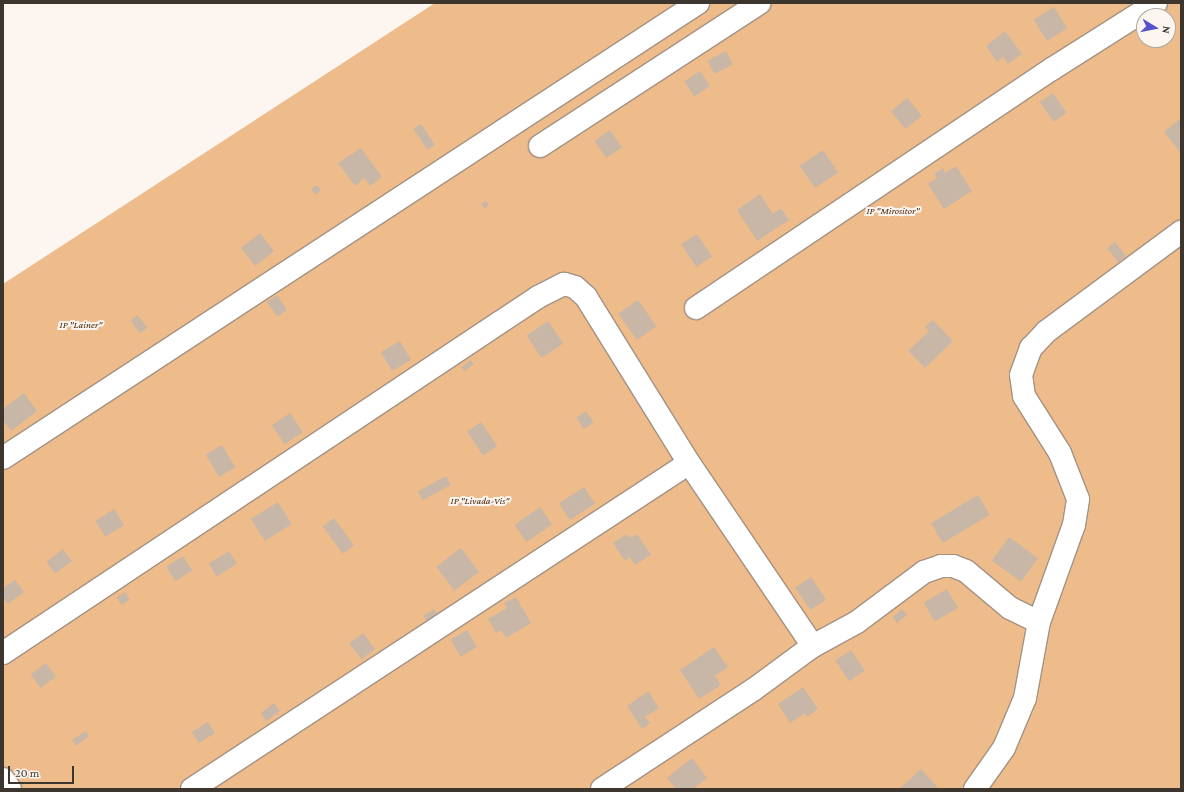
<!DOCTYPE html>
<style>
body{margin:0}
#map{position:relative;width:1184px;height:792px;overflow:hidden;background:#fdf5ef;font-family:"Crimson Pro",serif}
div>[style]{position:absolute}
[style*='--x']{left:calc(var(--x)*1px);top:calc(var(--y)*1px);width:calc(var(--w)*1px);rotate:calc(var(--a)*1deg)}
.green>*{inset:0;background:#eebb8b}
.building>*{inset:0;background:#c8b7a7;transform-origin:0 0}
.roads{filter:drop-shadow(1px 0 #a39283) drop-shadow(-1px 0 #a39283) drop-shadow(0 1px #a39283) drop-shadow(0 -1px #a39283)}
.street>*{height:22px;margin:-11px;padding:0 11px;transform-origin:11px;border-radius:11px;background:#fff}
span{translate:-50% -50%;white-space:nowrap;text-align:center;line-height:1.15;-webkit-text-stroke:4px #fdf5ef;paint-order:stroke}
.park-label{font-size:10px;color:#442809;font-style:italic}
.frame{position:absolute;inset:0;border:4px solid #3d362f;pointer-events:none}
.north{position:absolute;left:1136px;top:8px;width:40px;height:40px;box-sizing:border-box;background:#fdf5ef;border:1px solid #b0a9a2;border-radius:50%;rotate:100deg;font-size:11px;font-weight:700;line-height:16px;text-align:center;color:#3d362f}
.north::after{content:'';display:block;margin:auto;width:14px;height:18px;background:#5453cb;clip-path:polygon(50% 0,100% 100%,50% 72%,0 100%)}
.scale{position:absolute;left:8px;top:766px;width:66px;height:18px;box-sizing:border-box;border:2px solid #3d362f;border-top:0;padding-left:5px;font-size:12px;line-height:14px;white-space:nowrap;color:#3d362f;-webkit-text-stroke:3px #fdf5ef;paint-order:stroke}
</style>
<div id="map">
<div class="green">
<div style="clip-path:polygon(evenodd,435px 3px,1181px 3px,1181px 789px,3px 789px,3px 284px,435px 3px,1144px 16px,1168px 16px,1168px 40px,1144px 40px,1144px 16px)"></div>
</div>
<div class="building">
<div style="left:1054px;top:7px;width:25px;height:24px;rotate:58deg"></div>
<div style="clip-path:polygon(1005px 31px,1022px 54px,1008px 64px,1003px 57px,997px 62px,986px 46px)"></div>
<div style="left:726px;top:51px;width:15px;height:21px;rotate:62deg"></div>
<div style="left:700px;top:71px;width:18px;height:19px;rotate:56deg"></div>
<div style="left:1053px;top:93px;width:24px;height:16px;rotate:55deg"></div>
<div style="left:907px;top:98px;width:23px;height:21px;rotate:50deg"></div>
<div style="clip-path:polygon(1181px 118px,1181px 153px,1164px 132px)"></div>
<div style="left:421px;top:124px;width:25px;height:9px;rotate:56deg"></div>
<div style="left:610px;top:130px;width:21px;height:19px;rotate:55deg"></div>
<div style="clip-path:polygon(361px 148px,382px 177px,370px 186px,364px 178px,355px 186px,338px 163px)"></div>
<div style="left:823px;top:150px;width:27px;height:28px;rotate:56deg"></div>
<div style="clip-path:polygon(956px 166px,972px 191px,944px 209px,928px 184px,937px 178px,934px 174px,943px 168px,945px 173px)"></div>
<div style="left:317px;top:185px;width:7px;height:7px;rotate:56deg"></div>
<div style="clip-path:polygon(760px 194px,773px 214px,781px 208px,789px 220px,757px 241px,737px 210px)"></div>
<div style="clip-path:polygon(486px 201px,489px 205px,485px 209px,481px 204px)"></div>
<div style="left:260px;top:233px;width:23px;height:24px;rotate:52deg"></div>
<div style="left:697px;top:234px;width:27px;height:19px;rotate:56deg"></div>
<div style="left:1115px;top:242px;width:18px;height:10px;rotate:52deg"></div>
<div style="left:277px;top:295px;width:18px;height:12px;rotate:56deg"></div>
<div style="left:638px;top:300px;width:32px;height:24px;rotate:55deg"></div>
<div style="left:138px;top:315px;width:16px;height:9px;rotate:55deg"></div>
<div style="clip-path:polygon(933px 320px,953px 341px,925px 368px,908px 351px,929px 331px,925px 327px)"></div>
<div style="left:548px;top:321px;width:27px;height:26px;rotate:56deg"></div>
<div style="left:400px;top:341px;width:22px;height:22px;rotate:60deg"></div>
<div style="left:471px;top:360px;width:5px;height:12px;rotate:53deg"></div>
<div style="clip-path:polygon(24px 393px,37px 411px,11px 431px,3px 420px,3px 409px)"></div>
<div style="left:586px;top:411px;width:14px;height:12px;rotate:56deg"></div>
<div style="left:290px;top:413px;width:23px;height:22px;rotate:56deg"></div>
<div style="left:481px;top:422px;width:29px;height:17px;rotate:56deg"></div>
<div style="left:222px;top:445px;width:26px;height:19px;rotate:59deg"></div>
<div style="left:446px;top:476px;width:10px;height:32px;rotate:61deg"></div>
<div style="left:584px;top:487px;width:20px;height:30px;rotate:57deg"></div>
<div style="left:978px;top:495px;width:23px;height:55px;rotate:59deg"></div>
<div style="left:278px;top:502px;width:26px;height:32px;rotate:58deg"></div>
<div style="left:540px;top:507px;width:21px;height:31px;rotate:55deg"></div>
<div style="left:114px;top:509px;width:19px;height:22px;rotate:58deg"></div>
<div style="left:334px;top:518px;width:34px;height:14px;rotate:54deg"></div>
<div style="clip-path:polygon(627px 534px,630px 538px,637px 534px,651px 555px,635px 565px,630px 557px,625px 561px,613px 543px)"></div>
<div style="left:1009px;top:537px;width:36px;height:29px;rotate:36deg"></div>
<div style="left:461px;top:548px;width:30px;height:31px;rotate:53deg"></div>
<div style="left:63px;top:549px;width:15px;height:21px;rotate:53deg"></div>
<div style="left:229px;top:551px;width:15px;height:24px;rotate:58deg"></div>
<div style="left:183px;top:556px;width:17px;height:20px;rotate:57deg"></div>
<div style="left:811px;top:577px;width:27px;height:19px;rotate:56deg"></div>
<div style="clip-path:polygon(15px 580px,24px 592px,8px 604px,3px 597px,3px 588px)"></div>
<div style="left:947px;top:589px;width:22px;height:27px;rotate:60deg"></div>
<div style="left:125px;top:592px;width:9px;height:10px;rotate:58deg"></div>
<div style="clip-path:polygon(516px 597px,531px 623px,506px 638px,501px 630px,496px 633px,488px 619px,507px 608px,504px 603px)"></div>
<div style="clip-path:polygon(434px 609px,437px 614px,427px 621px,423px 616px)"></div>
<div style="clip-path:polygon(902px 609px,907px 615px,897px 623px,893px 617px)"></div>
<div style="left:467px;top:630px;width:20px;height:19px;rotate:60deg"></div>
<div style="left:363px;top:633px;width:20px;height:17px;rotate:53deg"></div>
<div style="clip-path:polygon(714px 647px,728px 667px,715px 676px,721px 685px,699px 699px,680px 670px)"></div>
<div style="left:851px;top:650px;width:25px;height:19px;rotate:56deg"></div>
<div style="left:46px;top:663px;width:17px;height:19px;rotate:54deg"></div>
<div style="clip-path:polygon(803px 687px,818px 709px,807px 717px,805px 713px,790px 723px,778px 704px)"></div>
<div style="clip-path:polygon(648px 691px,659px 708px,645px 717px,650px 723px,642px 729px,627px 706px)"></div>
<div style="left:274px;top:703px;width:10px;height:17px;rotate:53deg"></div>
<div style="left:208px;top:722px;width:13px;height:19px;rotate:58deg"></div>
<div style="clip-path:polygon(86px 731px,89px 736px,76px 746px,72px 740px)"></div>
<div style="clip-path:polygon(692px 758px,707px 778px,693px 789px,676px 789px,667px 778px)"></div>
<div style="clip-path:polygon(921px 769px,939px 789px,899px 789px)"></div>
</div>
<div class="roads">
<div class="street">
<div style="--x:540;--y:146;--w:262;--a:-33.1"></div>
<div style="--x:696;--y:308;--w:429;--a:-33.9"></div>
<div style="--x:1052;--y:69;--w:123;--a:-32.4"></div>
<div style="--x:3;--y:458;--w:831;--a:-33.21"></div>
<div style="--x:3;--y:653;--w:643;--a:-33.64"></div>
<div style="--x:538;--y:297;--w:29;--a:-27"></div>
<div style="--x:564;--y:284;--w:11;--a:15"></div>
<div style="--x:575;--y:287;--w:15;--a:42"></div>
<div style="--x:586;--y:297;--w:195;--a:58.2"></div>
<div style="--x:689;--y:463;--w:221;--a:55.9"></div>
<div style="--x:3;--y:779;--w:12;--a:55"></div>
<div style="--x:192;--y:789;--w:594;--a:-33.26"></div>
<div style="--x:602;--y:789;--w:181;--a:-33.3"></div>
<div style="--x:753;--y:690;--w:74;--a:-36.3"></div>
<div style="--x:813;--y:646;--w:50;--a:-28.6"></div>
<div style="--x:857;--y:622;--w:84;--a:-36.7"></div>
<div style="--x:924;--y:572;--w:18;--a:-19"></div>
<div style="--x:941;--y:566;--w:12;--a:0"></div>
<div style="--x:953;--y:566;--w:14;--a:21"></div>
<div style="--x:966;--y:571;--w:57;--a:40.1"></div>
<div style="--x:1010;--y:608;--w:32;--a:26"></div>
<div style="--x:975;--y:789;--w:50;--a:-54.7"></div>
<div style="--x:1004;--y:748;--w:54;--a:-67.2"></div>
<div style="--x:1025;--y:698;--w:77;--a:-79.6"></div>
<div style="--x:1039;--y:622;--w:103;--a:-70.2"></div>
<div style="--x:1074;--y:525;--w:26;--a:-81"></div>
<div style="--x:1078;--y:499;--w:49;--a:-111.4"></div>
<div style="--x:1060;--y:453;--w:67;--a:-122.3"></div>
<div style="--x:1024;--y:396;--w:21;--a:-98"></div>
<div style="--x:1021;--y:375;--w:29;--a:-70"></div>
<div style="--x:1031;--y:348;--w:23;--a:-47"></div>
<div style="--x:1047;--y:331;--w:167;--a:-36.5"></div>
</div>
</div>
<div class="park-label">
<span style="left:893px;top:211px">IP "Mirositor"</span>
<span style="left:81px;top:325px">IP "Lainer"</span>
<span style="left:480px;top:501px">IP "Livada-Vis"</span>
</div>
<div class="frame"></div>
<div class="north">N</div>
<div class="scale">20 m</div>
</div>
